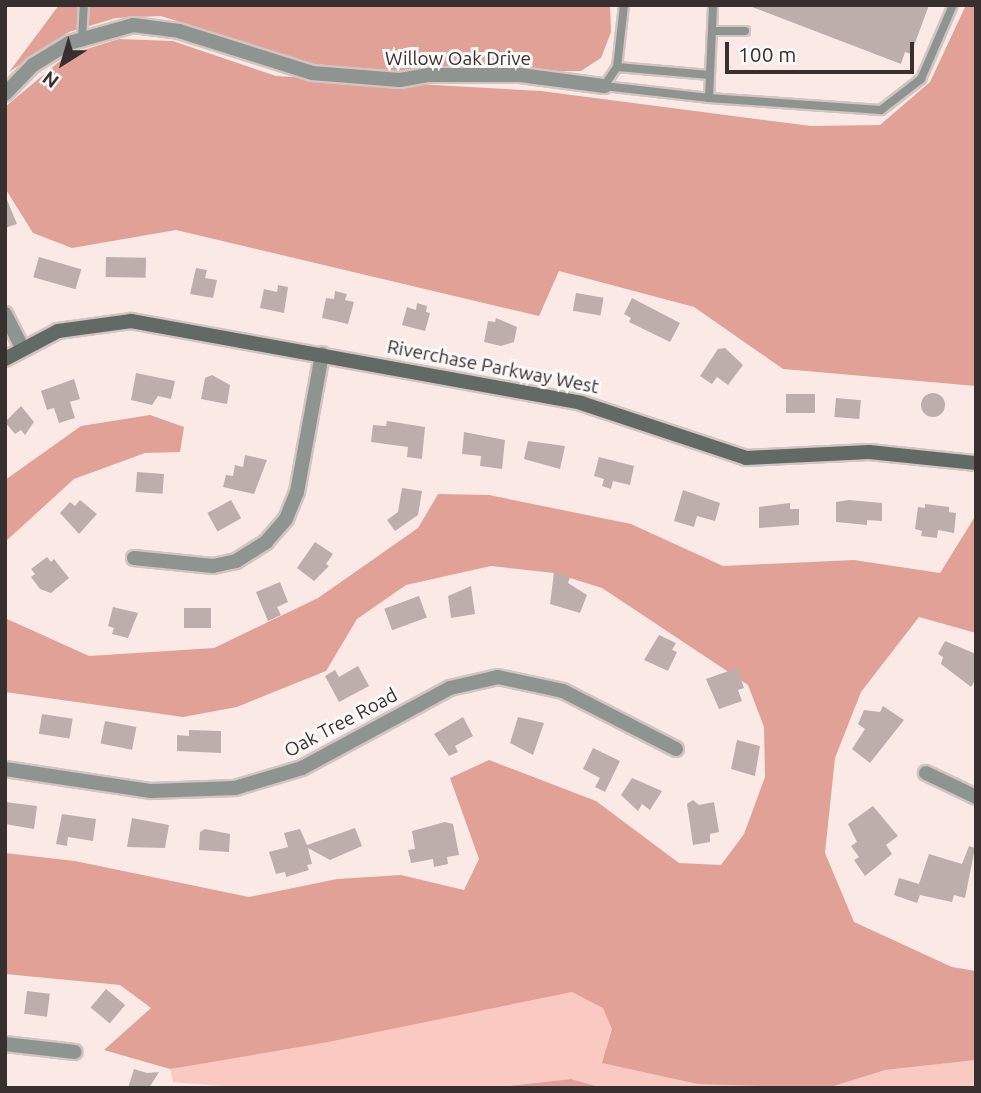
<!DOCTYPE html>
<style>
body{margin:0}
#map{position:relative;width:981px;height:1093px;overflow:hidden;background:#fbe9e6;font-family:Ubuntu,sans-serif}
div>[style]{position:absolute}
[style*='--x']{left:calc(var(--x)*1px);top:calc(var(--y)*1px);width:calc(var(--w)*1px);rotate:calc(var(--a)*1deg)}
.green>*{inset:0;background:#fac9c1}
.forest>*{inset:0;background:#e1a196}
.building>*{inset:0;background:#beaeab;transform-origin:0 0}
.round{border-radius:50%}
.roads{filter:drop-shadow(2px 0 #d4c4c1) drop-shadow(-2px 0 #d4c4c1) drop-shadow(0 2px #d4c4c1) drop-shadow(0 -2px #d4c4c1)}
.lane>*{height:8px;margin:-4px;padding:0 4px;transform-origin:4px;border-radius:4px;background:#8e9490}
.street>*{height:14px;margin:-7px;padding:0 7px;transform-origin:7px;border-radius:7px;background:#8e9490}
.secondary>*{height:14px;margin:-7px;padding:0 7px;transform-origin:7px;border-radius:7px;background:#616a65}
span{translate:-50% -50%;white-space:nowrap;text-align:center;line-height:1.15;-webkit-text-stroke:6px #fefaf9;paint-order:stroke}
.street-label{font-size:19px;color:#37302f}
.frame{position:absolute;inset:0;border:7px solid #37302f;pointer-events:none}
.north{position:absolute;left:28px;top:28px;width:70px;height:70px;-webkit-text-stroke:5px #fefaf9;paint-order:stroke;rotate:217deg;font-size:19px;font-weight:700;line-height:28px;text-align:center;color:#37302f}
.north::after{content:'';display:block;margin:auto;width:24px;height:32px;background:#37302f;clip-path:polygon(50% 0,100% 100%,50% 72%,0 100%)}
.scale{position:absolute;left:725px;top:42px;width:189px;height:32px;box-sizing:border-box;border:4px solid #37302f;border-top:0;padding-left:9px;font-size:21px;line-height:24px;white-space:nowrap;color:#37302f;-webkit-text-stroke:5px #fefaf9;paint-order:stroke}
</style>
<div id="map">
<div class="green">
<div style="clip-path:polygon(583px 977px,885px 1070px,976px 1060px,976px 1088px,600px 1088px,571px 1079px,489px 1088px,245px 1088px,173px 1082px,170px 1069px)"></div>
</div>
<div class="forest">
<div style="clip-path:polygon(59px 5px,610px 5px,611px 32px,601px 58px,581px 71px,391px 73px,312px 64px,161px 16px,116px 18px,69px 32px,9px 72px)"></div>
<div style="clip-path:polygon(966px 5px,976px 5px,976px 386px,783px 369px,694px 307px,559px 271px,539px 316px,176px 230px,72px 248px,33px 233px,5px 188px,5px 107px,67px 55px,119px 39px,173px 41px,276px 76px,541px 91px,811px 126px,880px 125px,930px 82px)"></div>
<div style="clip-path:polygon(150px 415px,184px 427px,180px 452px,145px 453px,74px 479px,5px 542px,5px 480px,81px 426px)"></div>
<div style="clip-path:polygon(438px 494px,489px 495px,631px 524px,723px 566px,854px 560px,940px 573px,976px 515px,976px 633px,919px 617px,861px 692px,835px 758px,825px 853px,854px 922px,952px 967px,976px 971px,976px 1060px,885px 1070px,827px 1088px,698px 1084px,602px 1063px,612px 1029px,603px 1008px,572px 992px,323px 1043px,170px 1069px,104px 1050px,151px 1008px,120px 985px,5px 974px,5px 853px,75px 861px,249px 897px,337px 879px,401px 875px,464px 890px,479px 859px,450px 778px,489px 760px,596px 801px,679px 863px,721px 865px,744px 834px,765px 777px,764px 727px,748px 685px,602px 588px,554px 573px,491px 566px,406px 585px,357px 619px,326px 671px,237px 707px,183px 717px,5px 692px,5px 618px,89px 656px,214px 648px,318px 598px,418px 528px)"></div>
<div style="clip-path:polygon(571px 1079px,602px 1088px,489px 1088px)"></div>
</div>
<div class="building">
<div style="clip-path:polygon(747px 5px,929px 5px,911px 54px,905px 52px,901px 64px)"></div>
<div style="clip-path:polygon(5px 195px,17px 224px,5px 228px)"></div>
<div style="left:39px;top:257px;width:44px;height:21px;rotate:16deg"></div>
<div style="left:106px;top:257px;width:40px;height:20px;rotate:1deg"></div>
<div style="clip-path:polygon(196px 268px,207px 270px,205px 278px,217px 280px,213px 298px,190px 294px)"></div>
<div style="clip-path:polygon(278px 285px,288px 287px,284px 313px,260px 308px,264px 289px,277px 292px)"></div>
<div style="clip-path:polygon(335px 291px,347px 294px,345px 300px,354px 302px,348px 324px,322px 318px,326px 298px,334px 299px)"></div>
<div style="left:576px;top:293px;width:28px;height:18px;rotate:10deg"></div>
<div style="clip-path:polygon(632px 298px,680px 323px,670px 342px,629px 322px,631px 318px,624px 314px)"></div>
<div style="clip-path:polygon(417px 303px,427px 306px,426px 312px,430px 313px,425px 331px,402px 325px,407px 307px,416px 310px)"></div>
<div style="clip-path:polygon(496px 318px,517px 327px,514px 342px,501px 346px,484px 342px,488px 321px,495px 322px)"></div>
<div style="clip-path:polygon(725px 348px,743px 365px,728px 385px,717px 377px,712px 384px,700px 376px,718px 349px)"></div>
<div style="clip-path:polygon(136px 373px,175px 381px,171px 399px,158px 396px,152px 405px,131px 400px)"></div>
<div style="clip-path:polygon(212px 375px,230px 385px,227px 404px,201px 399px,205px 378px)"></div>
<div style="clip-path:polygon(74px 379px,80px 399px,70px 402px,75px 418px,59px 423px,54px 408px,47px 410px,41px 391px)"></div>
<div class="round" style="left:921px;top:393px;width:24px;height:24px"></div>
<div style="left:786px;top:394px;width:29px;height:19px"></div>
<div style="left:836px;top:398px;width:25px;height:19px;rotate:5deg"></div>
<div style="clip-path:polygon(21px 406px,34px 422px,25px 435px,21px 430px,15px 434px,5px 422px)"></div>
<div style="clip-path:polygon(387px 421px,425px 427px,422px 459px,407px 457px,408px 447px,371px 442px,373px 425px,386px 426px)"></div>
<div style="clip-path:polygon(464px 432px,505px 440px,502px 469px,480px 466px,481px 456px,462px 454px)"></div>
<div style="clip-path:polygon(528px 441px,565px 446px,560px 469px,524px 459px)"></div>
<div style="clip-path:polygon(245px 455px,267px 460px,254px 494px,223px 487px,226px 475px,233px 476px,235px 465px,243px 467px)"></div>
<div style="clip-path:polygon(599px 457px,634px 466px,630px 485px,613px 481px,611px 489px,602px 486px,604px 479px,594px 476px)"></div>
<div style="left:137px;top:472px;width:27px;height:20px;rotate:4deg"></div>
<div style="clip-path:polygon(402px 488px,422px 491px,418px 515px,395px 531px,387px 520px,398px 512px)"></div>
<div style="clip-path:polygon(683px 490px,720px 503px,715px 521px,697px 516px,694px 527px,674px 521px)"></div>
<div style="clip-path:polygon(80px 500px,97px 514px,79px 534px,60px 513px,70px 502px,75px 506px)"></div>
<div style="left:231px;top:500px;width:21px;height:27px;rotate:61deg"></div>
<div style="clip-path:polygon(849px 500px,882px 503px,882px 521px,867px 520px,867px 525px,836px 522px,836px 502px)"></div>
<div style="clip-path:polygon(790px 503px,790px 509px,799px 509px,799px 525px,759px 528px,759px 507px)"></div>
<div style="clip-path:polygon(925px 504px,949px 507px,949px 512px,956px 513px,954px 533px,938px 530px,937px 538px,921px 536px,922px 531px,915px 529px,918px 507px,925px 508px)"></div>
<div style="clip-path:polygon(315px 542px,333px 554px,326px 564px,329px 566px,314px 581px,297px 568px)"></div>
<div style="clip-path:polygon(47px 557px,51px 562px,54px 559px,69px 578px,51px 593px,40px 589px,31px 577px,35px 574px,31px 569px)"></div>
<div style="clip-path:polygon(554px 572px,570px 577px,568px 583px,587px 595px,580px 613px,550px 604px)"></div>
<div style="clip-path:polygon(280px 582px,288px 602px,277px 607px,281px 615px,268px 621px,256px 592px)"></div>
<div style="clip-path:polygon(471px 586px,475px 614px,451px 618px,448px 596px)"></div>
<div style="left:419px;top:596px;width:23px;height:37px;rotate:70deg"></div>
<div style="clip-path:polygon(113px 607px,138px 613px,128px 638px,112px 634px,114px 628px,108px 626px)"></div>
<div style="left:184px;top:608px;width:27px;height:20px"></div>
<div style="clip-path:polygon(659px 635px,676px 643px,672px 650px,677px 652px,668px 671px,644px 660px)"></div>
<div style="clip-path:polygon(945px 641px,976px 654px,976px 679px,971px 687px,941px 664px,943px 657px,938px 654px)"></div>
<div style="clip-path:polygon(358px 666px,369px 686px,339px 702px,325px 676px,335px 670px,339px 677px)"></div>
<div style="clip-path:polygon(737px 668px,744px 688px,738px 690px,742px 701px,719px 709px,706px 679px)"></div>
<div style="clip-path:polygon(883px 706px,904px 720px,870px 763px,852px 749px,865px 729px,858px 724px,864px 710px,880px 712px)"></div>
<div style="left:42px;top:714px;width:31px;height:20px;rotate:9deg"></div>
<div style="clip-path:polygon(463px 717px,473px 736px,455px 746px,458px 752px,449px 756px,434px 734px)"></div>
<div style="clip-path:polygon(518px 717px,544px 723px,533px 755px,510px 743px)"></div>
<div style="left:105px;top:721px;width:32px;height:23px;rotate:11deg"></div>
<div style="clip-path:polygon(189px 730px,221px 731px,221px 753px,177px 751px,177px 735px,189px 736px)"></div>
<div style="clip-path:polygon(737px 740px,760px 746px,755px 776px,731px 769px)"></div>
<div style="clip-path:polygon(593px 748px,620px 761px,605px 792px,595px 787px,600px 778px,583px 769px)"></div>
<div style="clip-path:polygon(632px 778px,662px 791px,650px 810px,642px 804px,638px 811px,621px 795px)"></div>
<div style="clip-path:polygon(693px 800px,699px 805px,714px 802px,719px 832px,710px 834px,710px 842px,693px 845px,687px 804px)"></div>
<div style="clip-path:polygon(5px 802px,37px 806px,34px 829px,5px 824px)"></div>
<div style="clip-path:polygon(873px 806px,898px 836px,886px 845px,892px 854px,865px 876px,854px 860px,859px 857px,851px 846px,857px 842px,848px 824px)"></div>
<div style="clip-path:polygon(62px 814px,96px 819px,93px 841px,68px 837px,67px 846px,56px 844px)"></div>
<div style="clip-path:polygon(132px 818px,169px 825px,165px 848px,127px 847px)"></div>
<div style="clip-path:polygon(445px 822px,453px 824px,459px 855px,447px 857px,448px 864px,434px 867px,433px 859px,411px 863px,408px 850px,415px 849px,412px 831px)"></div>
<div style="clip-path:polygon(355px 828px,362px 846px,330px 860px,308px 848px,312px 864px,307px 865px,309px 870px,286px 877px,285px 872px,276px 874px,269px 852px,288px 847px,284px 833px,300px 829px,307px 845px)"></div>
<div style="clip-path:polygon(205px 829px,230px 834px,229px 852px,199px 850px,200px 832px)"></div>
<div style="clip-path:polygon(969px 846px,975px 848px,965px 898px,954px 895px,952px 902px,920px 895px,917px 903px,894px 895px,899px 878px,919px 884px,929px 854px,962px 864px)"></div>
<div style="left:106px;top:989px;width:25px;height:24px;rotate:40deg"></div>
<div style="left:27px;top:991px;width:23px;height:23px;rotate:7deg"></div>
<div style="clip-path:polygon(134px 1069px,147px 1073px,159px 1072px,149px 1088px,128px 1088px)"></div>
</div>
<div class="roads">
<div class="lane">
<div style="--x:624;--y:5;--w:62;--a:96.4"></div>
<div style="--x:617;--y:67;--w:23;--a:124"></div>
<div style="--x:604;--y:86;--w:106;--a:6.5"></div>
<div style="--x:709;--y:98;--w:93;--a:-87.5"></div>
<div style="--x:712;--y:31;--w:33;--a:0"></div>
<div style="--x:82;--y:40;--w:35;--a:-87"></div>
<div style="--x:617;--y:67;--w:93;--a:4.9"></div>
<div style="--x:709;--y:98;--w:172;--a:4"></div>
<div style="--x:881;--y:110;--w:51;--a:-37.8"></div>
<div style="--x:921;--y:79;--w:81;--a:-66.6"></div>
</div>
<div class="street">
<div style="--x:5;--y:94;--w:40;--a:-46"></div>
<div style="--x:33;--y:65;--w:42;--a:-31.4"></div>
<div style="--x:69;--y:43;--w:66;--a:-15.7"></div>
<div style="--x:133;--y:25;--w:46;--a:7.4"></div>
<div style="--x:179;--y:31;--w:139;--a:17.5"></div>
<div style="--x:312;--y:73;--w:88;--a:4.5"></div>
<div style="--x:400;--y:80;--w:29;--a:-10"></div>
<div style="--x:429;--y:75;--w:91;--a:0"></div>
<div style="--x:520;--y:75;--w:85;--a:7.5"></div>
<div style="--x:5;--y:314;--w:37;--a:63"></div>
<div style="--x:134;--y:558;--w:79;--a:5.8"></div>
<div style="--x:213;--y:566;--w:24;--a:-12"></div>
<div style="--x:236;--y:561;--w:36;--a:-32"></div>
<div style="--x:266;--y:542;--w:30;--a:-49"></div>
<div style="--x:286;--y:519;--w:29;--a:-68"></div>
<div style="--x:297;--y:492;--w:140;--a:-79.7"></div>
<div style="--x:5;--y:769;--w:148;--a:8.6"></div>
<div style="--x:151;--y:791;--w:84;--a:-2"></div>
<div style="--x:235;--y:788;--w:70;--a:-16.6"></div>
<div style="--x:302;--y:768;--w:168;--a:-28.4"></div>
<div style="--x:450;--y:688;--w:49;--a:-12.9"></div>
<div style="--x:498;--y:677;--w:66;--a:12.2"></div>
<div style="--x:563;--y:691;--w:127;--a:27.2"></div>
<div style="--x:926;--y:773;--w:55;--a:25.6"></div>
<div style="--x:5;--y:1044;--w:70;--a:6.5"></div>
</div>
<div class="secondary">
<div style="--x:5;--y:359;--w:60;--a:-27.8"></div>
<div style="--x:58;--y:331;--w:74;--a:-7.8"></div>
<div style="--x:131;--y:321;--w:457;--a:10.3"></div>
<div style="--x:581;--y:403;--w:174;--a:18.4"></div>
<div style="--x:746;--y:458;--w:123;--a:-2.8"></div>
<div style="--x:869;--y:452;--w:108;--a:5.9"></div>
</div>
</div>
<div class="street-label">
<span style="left:458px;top:59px">Willow Oak Drive</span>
<span style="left:493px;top:367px;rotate:11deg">Riverchase Parkway West</span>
<span style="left:341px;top:723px;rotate:-28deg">Oak Tree Road</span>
</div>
<div class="frame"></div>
<div class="north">N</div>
<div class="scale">100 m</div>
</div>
